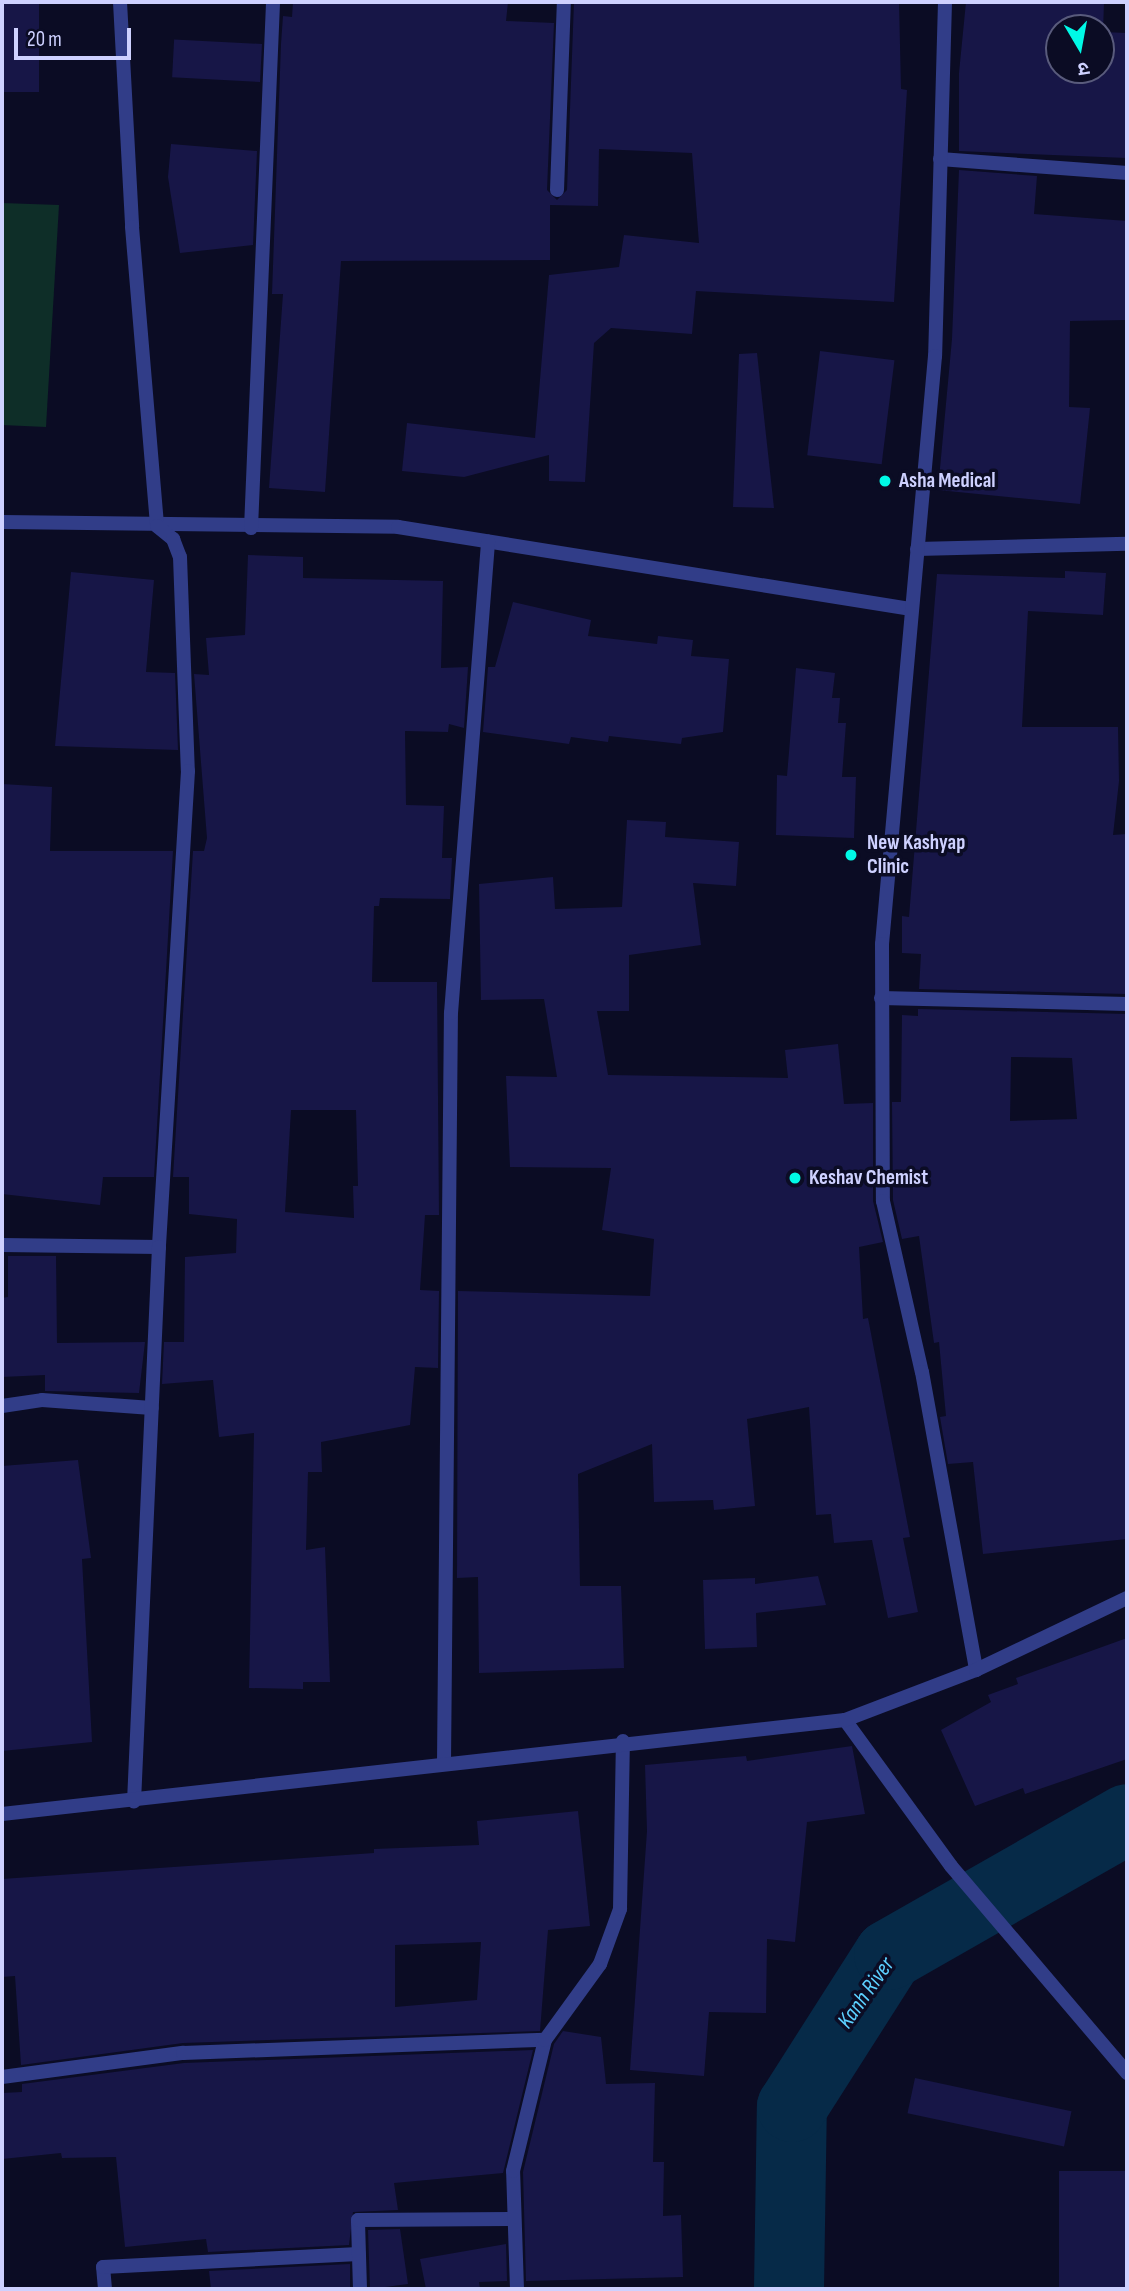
<!DOCTYPE html>
<meta charset="utf-8">
<style>
body{margin:0}
#map{position:relative;width:1129px;height:2291px;overflow:hidden;background:#0b0c24;font-family:"Sofia Sans Condensed","Noto Sans Devanagari",sans-serif}
div>[style]{position:absolute}
[style*='--x']{left:calc(var(--x)*1px);top:calc(var(--y)*1px);width:calc(var(--w)*1px);rotate:calc(var(--a)*1deg)}
.green>*{inset:0;background:#0e2e28}
.river>*{height:70px;margin:-35px;padding:0 35px;transform-origin:35px;border-radius:35px;background:#062a48}
.building>*{inset:0;background:#171647;transform-origin:0 0}
.minor>*{height:14px;margin:-7px;padding:0 7px;transform-origin:7px;border-radius:7px;background:#313d88}
.tertiary>*{height:14px;margin:-7px;padding:0 7px;transform-origin:7px;border-radius:7px;background:#313d88}
.dots>*{width:19px;height:19px;translate:-50% -50%;box-sizing:border-box;border:4px solid #0b0c24;border-radius:50%}
span{translate:-50% -50%;white-space:nowrap;text-align:center;line-height:1.15;-webkit-text-stroke:7px #0b0c24;paint-order:stroke}
.poi-label{font-size:21px;color:#ced1ff;font-weight:700}
.left{translate:0 -50%;text-align:left}
.water-label{font-size:23px;color:#5cd0ff;font-style:italic}
.frame{position:absolute;inset:0;border:4px solid #ced1ff;pointer-events:none}
.north{position:absolute;left:1045px;top:14px;width:70px;height:70px;box-sizing:border-box;background:#0b0c24;border:2px solid #595b7c;border-radius:50%;rotate:170deg;font-size:19px;font-weight:700;line-height:28px;text-align:center;color:#ced1ff}
.north::after{content:'';display:block;margin:auto;width:24px;height:32px;background:#00f9e6;clip-path:polygon(50% 0,100% 100%,50% 72%,0 100%)}
.scale{position:absolute;left:14px;top:28px;width:117px;height:32px;box-sizing:border-box;border:4px solid #ced1ff;border-top:0;padding-left:9px;font-size:21px;line-height:24px;white-space:nowrap;color:#ced1ff;-webkit-text-stroke:5px #0b0c24;paint-order:stroke}
</style>
<div id="map">
<div class="green">
<div style="clip-path:polygon(2px 203px,59px 205px,46px 427px,2px 425px)"></div>
</div>
<div class="river">
<div style="--x:789;--y:2289;--w:182;--a:-89.1"></div>
<div style="--x:792;--y:2107;--w:180;--a:-57.5"></div>
<div style="--x:889;--y:1955;--w:274;--a:-29.7"></div>
</div>
<div class="building">
<div style="left:2px;top:2px;width:37px;height:90px"></div>
<div style="clip-path:polygon(293px 2px,508px 2px,506px 21px,554px 23px,547px 190px,557px 200px,567px 190px,574px 2px,899px 2px,901px 89px,907px 90px,894px 302px,696px 291px,692px 334px,611px 328px,594px 343px,585px 482px,549px 481px,549px 455px,464px 477px,402px 471px,407px 423px,535px 438px,549px 275px,619px 267px,624px 235px,699px 243px,692px 153px,599px 149px,598px 206px,550px 205px,550px 260px,341px 261px,325px 492px,269px 488px,283px 294px,272px 294px,281px 44px,283px 16px,292px 17px)"></div>
<div style="clip-path:polygon(evenodd,966px 2px,1104px 2px,1103px 32px,1127px 33px,1127px 158px,959px 151px,959px 73px,966px 2px,1059px 28px,1101px 28px,1101px 70px,1059px 70px,1059px 28px)"></div>
<div style="left:262px;top:44px;width:38px;height:88px;rotate:93deg"></div>
<div style="clip-path:polygon(171px 144px,257px 151px,253px 245px,180px 253px,168px 177px)"></div>
<div style="clip-path:polygon(959px 170px,1037px 176px,1034px 214px,1127px 221px,1127px 320px,1070px 321px,1069px 407px,1090px 408px,1080px 504px,938px 490px,952px 339px)"></div>
<div style="left:820px;top:351px;width:75px;height:105px;rotate:7deg"></div>
<div style="clip-path:polygon(757px 353px,774px 508px,733px 507px,739px 354px)"></div>
<div style="clip-path:polygon(evenodd,248px 555px,303px 557px,303px 578px,443px 581px,441px 668px,468px 667px,464px 728px,449px 724px,448px 732px,405px 731px,406px 805px,444px 806px,442px 858px,452px 858px,450px 899px,380px 898px,379px 906px,374px 906px,372px 982px,437px 982px,439px 1215px,425px 1215px,420px 1290px,439px 1291px,438px 1368px,415px 1367px,410px 1425px,321px 1442px,322px 1472px,308px 1472px,306px 1550px,325px 1547px,330px 1682px,303px 1682px,303px 1689px,249px 1688px,254px 1433px,219px 1437px,213px 1380px,162px 1384px,164px 1342px,184px 1342px,185px 1257px,236px 1253px,237px 1219px,189px 1214px,189px 1177px,173px 1177px,193px 851px,204px 851px,207px 838px,194px 674px,209px 675px,206px 638px,245px 635px,248px 555px,291px 1110px,356px 1110px,358px 1186px,353px 1186px,354px 1218px,285px 1212px,291px 1110px)"></div>
<div style="clip-path:polygon(1065px 571px,1106px 573px,1103px 615px,1028px 611px,1022px 727px,1118px 727px,1119px 781px,1113px 835px,1127px 834px,1127px 994px,919px 989px,921px 954px,902px 953px,902px 916px,909px 917px,937px 574px,1065px 578px)"></div>
<div style="clip-path:polygon(71px 572px,154px 580px,146px 672px,175px 673px,178px 750px,55px 746px)"></div>
<div style="clip-path:polygon(513px 602px,591px 620px,588px 636px,657px 644px,658px 636px,693px 640px,691px 656px,729px 659px,723px 732px,682px 738px,681px 744px,609px 736px,608px 742px,571px 737px,569px 744px,483px 732px,488px 667px,495px 667px)"></div>
<div style="clip-path:polygon(796px 668px,835px 673px,832px 698px,840px 698px,838px 723px,846px 723px,842px 777px,856px 777px,854px 838px,776px 835px,777px 775px,787px 776px)"></div>
<div style="clip-path:polygon(2px 784px,52px 787px,50px 851px,173px 851px,154px 1177px,103px 1177px,100px 1205px,2px 1194px)"></div>
<div style="clip-path:polygon(627px 820px,666px 822px,665px 837px,739px 842px,736px 886px,693px 883px,701px 945px,629px 955px,629px 1011px,597px 1011px,608px 1075px,788px 1078px,785px 1050px,838px 1044px,844px 1104px,873px 1103px,873px 1201px,883px 1242px,859px 1247px,863px 1319px,868px 1318px,910px 1537px,903px 1538px,918px 1612px,888px 1618px,872px 1540px,834px 1543px,831px 1514px,816px 1515px,809px 1407px,747px 1419px,755px 1506px,714px 1510px,713px 1500px,654px 1502px,652px 1444px,578px 1474px,580px 1586px,621px 1586px,624px 1668px,479px 1673px,478px 1577px,457px 1578px,458px 1291px,650px 1296px,654px 1239px,602px 1230px,611px 1168px,510px 1167px,506px 1076px,557px 1077px,544px 999px,481px 1000px,479px 884px,553px 877px,555px 909px,622px 907px)"></div>
<div style="clip-path:polygon(evenodd,918px 1009px,1127px 1014px,1127px 1539px,983px 1554px,973px 1462px,948px 1464px,940px 1417px,946px 1416px,939px 1342px,934px 1343px,919px 1236px,902px 1239px,893px 1200px,892px 1102px,901px 1102px,902px 1015px,918px 1016px,918px 1009px,1011px 1057px,1072px 1058px,1077px 1119px,1010px 1121px,1011px 1057px)"></div>
<div style="clip-path:polygon(8px 1256px,56px 1256px,57px 1343px,145px 1342px,139px 1393px,45px 1391px,45px 1375px,2px 1377px,2px 1298px,8px 1297px)"></div>
<div style="clip-path:polygon(78px 1460px,91px 1558px,82px 1559px,92px 1742px,2px 1751px,2px 1466px)"></div>
<div style="clip-path:polygon(818px 1576px,826px 1605px,756px 1613px,757px 1647px,705px 1649px,703px 1580px,755px 1578px,755px 1584px)"></div>
<div style="clip-path:polygon(1127px 1638px,1127px 1759px,1025px 1794px,1023px 1788px,975px 1806px,941px 1730px,991px 1702px,988px 1695px,1018px 1684px,1016px 1678px)"></div>
<div style="clip-path:polygon(852px 1746px,865px 1814px,807px 1822px,795px 1942px,767px 1939px,766px 2013px,709px 2012px,704px 2076px,630px 2070px,647px 1831px,645px 1765px,746px 1756px,747px 1761px)"></div>
<div style="clip-path:polygon(evenodd,578px 1811px,590px 1926px,548px 1930px,540px 2031px,183px 2043px,21px 2065px,15px 1976px,2px 1977px,2px 1879px,374px 1853px,374px 1849px,479px 1845px,477px 1821px,578px 1811px,481px 1942px,477px 2000px,395px 2007px,395px 1945px,481px 1942px)"></div>
<div style="clip-path:polygon(563px 2031px,601px 2037px,606px 2084px,655px 2083px,653px 2162px,664px 2162px,663px 2216px,681px 2215px,683px 2277px,526px 2281px,523px 2172px,554px 2044px)"></div>
<div style="clip-path:polygon(533px 2050px,503px 2173px,394px 2183px,398px 2210px,353px 2212px,349px 2245px,208px 2252px,206px 2239px,125px 2247px,116px 2157px,62px 2158px,61px 2153px,2px 2159px,2px 2093px,22px 2092px,22px 2084px,184px 2063px)"></div>
<div style="left:915px;top:2078px;width:160px;height:36px;rotate:12deg"></div>
<div style="left:1059px;top:2171px;width:68px;height:118px"></div>
<div style="clip-path:polygon(400px 2229px,408px 2284px,370px 2289px,368px 2230px)"></div>
<div style="clip-path:polygon(506px 2244px,507px 2281px,479px 2282px,480px 2289px,426px 2289px,420px 2259px)"></div>
<div style="clip-path:polygon(350px 2264px,350px 2289px,211px 2289px,209px 2271px)"></div>
</div>
<div class="minor">
<div style="--x:940;--y:159;--w:188;--a:4.3"></div>
<div style="--x:557;--y:190;--w:188;--a:-87.9"></div>
<div style="--x:2;--y:522;--w:396;--a:0.7"></div>
<div style="--x:398;--y:527;--w:520;--a:9.08"></div>
<div style="--x:251;--y:528;--w:526;--a:-87.6"></div>
<div style="--x:917;--y:549;--w:210;--a:-1.4"></div>
<div style="--x:881;--y:998;--w:246;--a:1.4"></div>
<div style="--x:2;--y:1245;--w:157;--a:0.7"></div>
<div style="--x:2;--y:1406;--w:40;--a:-8.5"></div>
<div style="--x:42;--y:1400;--w:110;--a:4.2"></div>
<div style="--x:444;--y:1763;--w:750;--a:-89.47"></div>
<div style="--x:451;--y:1013;--w:473;--a:-85.5"></div>
<div style="--x:2;--y:2077;--w:183;--a:-7.6"></div>
<div style="--x:183;--y:2053;--w:362;--a:-2.1"></div>
<div style="--x:105;--y:2289;--w:22;--a:-95"></div>
<div style="--x:103;--y:2267;--w:256;--a:-2.9"></div>
<div style="--x:360;--y:2289;--w:69;--a:-91.7"></div>
<div style="--x:358;--y:2220;--w:156;--a:-0.4"></div>
<div style="--x:517;--y:2289;--w:118;--a:-91.9"></div>
<div style="--x:513;--y:2171;--w:135;--a:-76.3"></div>
<div style="--x:545;--y:2040;--w:94;--a:-54.1"></div>
<div style="--x:600;--y:1964;--w:59;--a:-70"></div>
<div style="--x:620;--y:1909;--w:168;--a:-89"></div>
</div>
<div class="tertiary">
<div style="--x:120;--y:2;--w:225;--a:86.9"></div>
<div style="--x:132;--y:227;--w:300;--a:85.2"></div>
<div style="--x:157;--y:526;--w:21;--a:39"></div>
<div style="--x:173;--y:539;--w:19;--a:69"></div>
<div style="--x:180;--y:557;--w:214;--a:87.9"></div>
<div style="--x:188;--y:771;--w:477;--a:93.5"></div>
<div style="--x:159;--y:1247;--w:555;--a:92.58"></div>
<div style="--x:945;--y:2;--w:354;--a:91.6"></div>
<div style="--x:935;--y:356;--w:590;--a:95.15"></div>
<div style="--x:882;--y:944;--w:257;--a:89.8"></div>
<div style="--x:883;--y:1201;--w:175;--a:77.2"></div>
<div style="--x:922;--y:1372;--w:303;--a:79.7"></div>
<div style="--x:845;--y:1720;--w:180;--a:54"></div>
<div style="--x:951;--y:1866;--w:272;--a:49.6"></div>
<div style="--x:2;--y:1814;--w:848;--a:-6.36"></div>
<div style="--x:845;--y:1720;--w:140;--a:-20.9"></div>
<div style="--x:976;--y:1670;--w:167;--a:-25.5"></div>
</div>
<div class="dots">
<div style="left:885px;top:481px;background:#00f9e6"></div>
<div style="left:851px;top:855px;background:#00f9e6"></div>
<div style="left:795px;top:1178px;background:#00f9e6"></div>
</div>
<div class="poi-label">
<span class="left" style="left:899px;top:481px">Asha Medical</span>
<span class="left" style="left:867px;top:855px">New Kashyap<br>Clinic</span>
<span class="left" style="left:809px;top:1178px">Keshav Chemist</span>
</div>
<div class="water-label">
<span style="left:866px;top:1993px;rotate:-55deg">Kanh River</span>
</div>
<div class="frame"></div>
<div class="north">उ</div>
<div class="scale">20 m</div>
</div>
